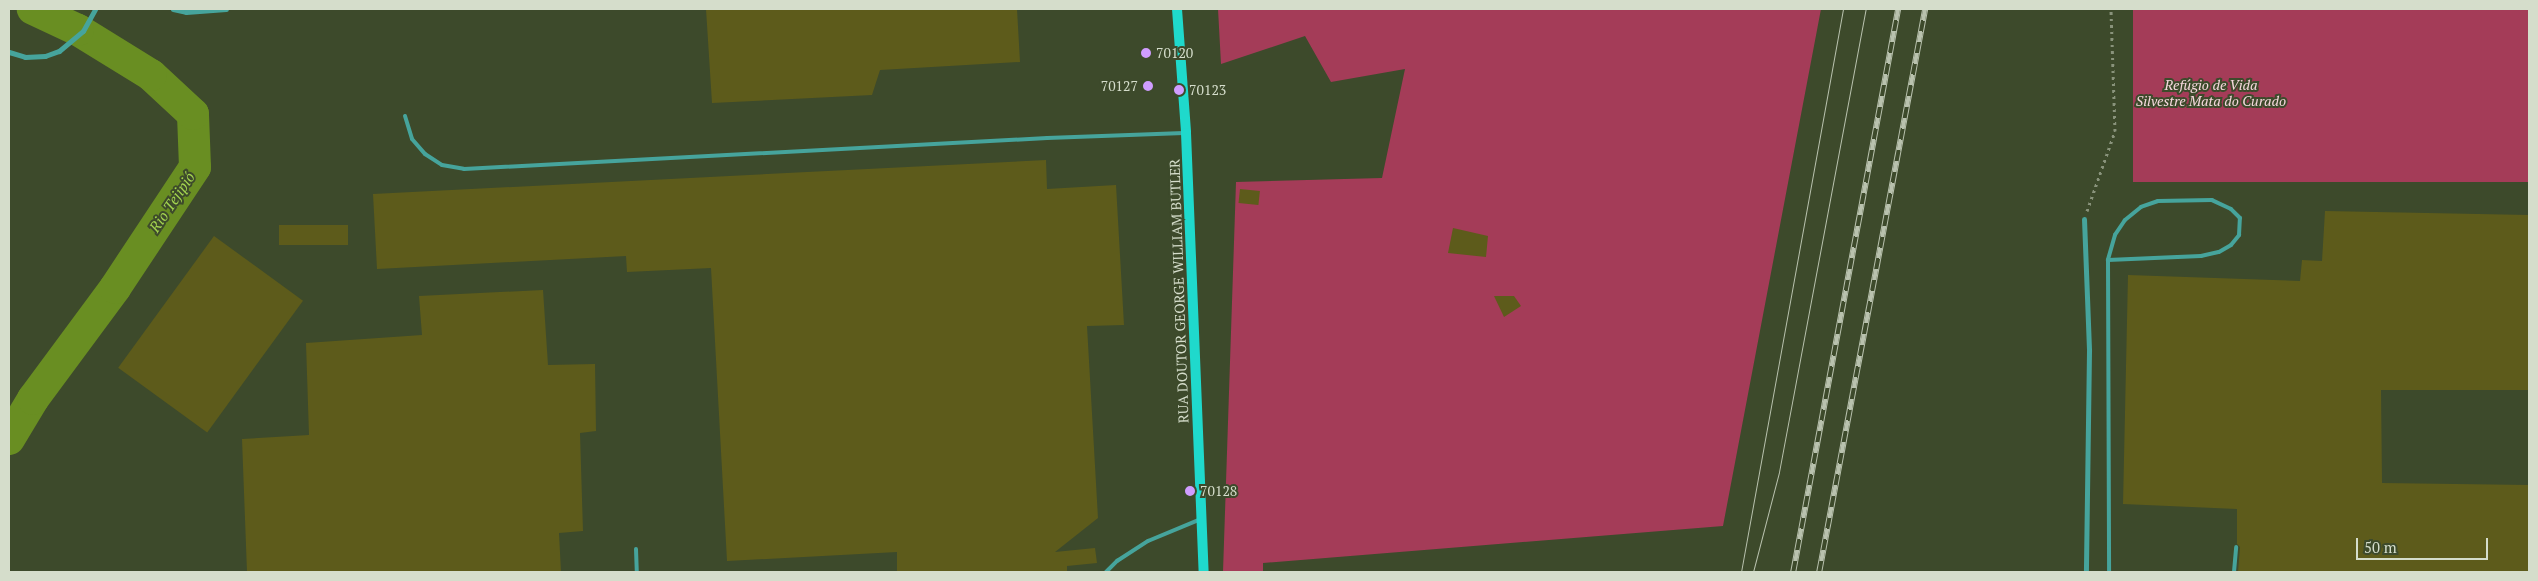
<!DOCTYPE html>
<meta charset="utf-8">
<style>
body{margin:0}
#map{position:relative;width:2538px;height:581px;overflow:hidden;background:#3d4a2b;font-family:"PT Serif",serif}
div>[style]{position:absolute}
[style*='--x']{left:calc(var(--x)*1px);top:calc(var(--y)*1px);width:calc(var(--w)*1px);rotate:calc(var(--a)*1deg)}
.green>*{inset:0;background:#a43c58;transform-origin:0 0}
.river>*{height:32px;margin:-16px;padding:0 16px;transform-origin:16px;border-radius:16px;background:#698e22}
.building>*{inset:0;background:#5d5b1b;transform-origin:0 0}
.path>*{height:3px;margin-top:-1.5px;transform-origin:0;background:repeating-linear-gradient(90deg,#89937b 0 2.5px,transparent 0 6.5px)}
.lane>*{height:4px;margin:-2px;padding:0 2px;transform-origin:2px;border-radius:2px;background:#46a49c}
.street>*{height:5px;margin:-2.5px;padding:0 2.5px;transform-origin:2.5px;border-radius:2.5px;background:#46a49c}
.secondary>*{height:10px;margin:-5px;padding:0 5px;transform-origin:5px;border-radius:5px;background:#1fd9cc}
.tram>*{height:1px;margin:-0.5px;padding:0 0.5px;transform-origin:0.5px;border-radius:0.5px;background:#b9c2ae}
.rail>*{height:5.5px;margin-top:-2.75px;transform-origin:0;background:repeating-linear-gradient(90deg,#3d4a2b 0 11px,#b9c2ae 0 22px);box-sizing:border-box;border-block:1px solid #b9c2ae}
.dots>*{width:14px;height:14px;translate:-50% -50%;box-sizing:border-box;border:2px solid #3d4a2b;border-radius:50%}
span{translate:-50% -50%;white-space:nowrap;text-align:center;line-height:1.15;-webkit-text-stroke:4px #3d4a2b;paint-order:stroke}
.poi-label{font-size:14px;color:#d5ddcb}
.left{translate:0 -50%;text-align:left}
.right{translate:-100% -50%;text-align:right}
.park-label{font-size:14px;color:#f6d8dd;font-style:italic}
.street-label{font-size:14px;color:#d5ddcb}
.water-label{font-size:15px;color:#a3d44f;font-style:italic}
.frame{position:absolute;inset:0;border:10px solid #d5ddcb;pointer-events:none}
.scale{position:absolute;left:2356px;top:538px;width:132px;height:22px;box-sizing:border-box;border:2px solid #d5ddcb;border-top:0;padding-left:6px;font-size:15px;line-height:18px;white-space:nowrap;color:#d5ddcb;-webkit-text-stroke:4px #3d4a2b;paint-order:stroke}
</style>
<div id="map">
<div class="green">
<div style="clip-path:polygon(1218px 9px,1821px 9px,1723px 526px,1263px 563px,1263px 572px,1223px 572px,1236px 182px,1382px 178px,1405px 69px,1331px 82px,1305px 36px,1221px 64px)"></div>
<div style="left:2133px;top:9px;width:396px;height:173px"></div>
</div>
<div class="river">
<div style="--x:9;--y:439;--w:47;--a:-59"></div>
<div style="--x:33;--y:399;--w:138;--a:-53.5"></div>
<div style="--x:115;--y:288;--w:145;--a:-56.5"></div>
<div style="--x:195;--y:167;--w:53;--a:-92.2"></div>
<div style="--x:193;--y:114;--w:57;--a:-137.1"></div>
<div style="--x:151;--y:75;--w:86;--a:-148.3"></div>
<div style="--x:78;--y:30;--w:50;--a:-155"></div>
</div>
<div class="building">
<div style="clip-path:polygon(706px 9px,1017px 9px,1020px 62px,880px 70px,872px 95px,712px 103px)"></div>
<div style="clip-path:polygon(1046px 160px,1047px 189px,1116px 185px,1124px 325px,1087px 326px,1098px 518px,1055px 552px,1095px 548px,1097px 563px,1067px 566px,1067px 572px,897px 572px,897px 552px,727px 561px,711px 268px,627px 272px,626px 256px,377px 269px,373px 194px)"></div>
<div style="left:1240px;top:189px;width:20px;height:14px;rotate:6deg"></div>
<div style="clip-path:polygon(2325px 211px,2529px 215px,2529px 390px,2381px 390px,2382px 483px,2529px 485px,2529px 572px,2238px 572px,2240px 547px,2237px 544px,2237px 509px,2123px 504px,2128px 275px,2300px 281px,2302px 260px,2322px 261px)"></div>
<div style="left:279px;top:225px;width:69px;height:20px"></div>
<div style="clip-path:polygon(1453px 228px,1488px 236px,1486px 257px,1448px 253px)"></div>
<div style="left:214px;top:236px;width:110px;height:163px;rotate:36deg"></div>
<div style="clip-path:polygon(543px 290px,548px 365px,595px 364px,596px 431px,580px 433px,583px 531px,559px 533px,561px 572px,247px 572px,242px 439px,309px 435px,306px 343px,422px 335px,419px 296px)"></div>
<div style="clip-path:polygon(1494px 296px,1514px 296px,1521px 306px,1504px 317px)"></div>
</div>
<div class="path">
<div style="--x:2087;--y:211;--w:85;--a:-70.7"></div>
<div style="--x:2115;--y:131;--w:122;--a:-91.9"></div>
</div>
<div class="lane">
<div style="--x:405;--y:116;--w:24;--a:73"></div>
<div style="--x:412;--y:139;--w:20;--a:49"></div>
<div style="--x:425;--y:154;--w:20;--a:33"></div>
<div style="--x:442;--y:165;--w:22;--a:10"></div>
<div style="--x:464;--y:169;--w:584;--a:-3.04"></div>
<div style="--x:1047;--y:138;--w:137;--a:-2.1"></div>
<div style="--x:2108;--y:260;--w:93;--a:-2.5"></div>
<div style="--x:2201;--y:256;--w:18;--a:-13"></div>
<div style="--x:2219;--y:252;--w:14;--a:-30"></div>
<div style="--x:2231;--y:245;--w:13;--a:-51"></div>
<div style="--x:2239;--y:235;--w:17;--a:-87"></div>
<div style="--x:2240;--y:218;--w:13;--a:-135"></div>
<div style="--x:2231;--y:209;--w:21;--a:-155"></div>
<div style="--x:2212;--y:200;--w:54;--a:178.9"></div>
<div style="--x:2158;--y:201;--w:18;--a:161"></div>
<div style="--x:2141;--y:207;--w:21;--a:141"></div>
<div style="--x:2125;--y:220;--w:18;--a:124"></div>
<div style="--x:2115;--y:235;--w:26;--a:106"></div>
<div style="--x:2108;--y:260;--w:312;--a:89.8"></div>
<div style="--x:636;--y:549;--w:23;--a:88"></div>
<div style="--x:1106;--y:572;--w:16;--a:-45"></div>
<div style="--x:1117;--y:561;--w:37;--a:-33"></div>
<div style="--x:1148;--y:541;--w:57;--a:-22.5"></div>
<div style="--x:2234;--y:572;--w:25;--a:-85"></div>
</div>
<div class="street">
<div style="--x:173;--y:9;--w:13;--a:13"></div>
<div style="--x:186;--y:12;--w:40;--a:-4.3"></div>
<div style="--x:9;--y:52;--w:17;--a:17"></div>
<div style="--x:25;--y:57;--w:20;--a:-3"></div>
<div style="--x:45;--y:56;--w:15;--a:-20"></div>
<div style="--x:59;--y:51;--w:31;--a:-40"></div>
<div style="--x:83;--y:31;--w:25;--a:-61"></div>
<div style="--x:2084;--y:219;--w:132;--a:87.8"></div>
<div style="--x:2089;--y:351;--w:221;--a:90.8"></div>
</div>
<div class="secondary">
<div style="--x:1177;--y:9;--w:124;--a:85.8"></div>
<div style="--x:1186;--y:133;--w:439;--a:87.7"></div>
</div>
<div class="tram">
<div style="--x:1741;--y:572;--w:572;--a:-79.73"></div>
<div style="--x:1753;--y:572;--w:103;--a:-75.4"></div>
<div style="--x:1779;--y:472;--w:471;--a:-79.4"></div>
</div>
<div class="rail">
<div style="--x:1793;--y:572;--w:573;--a:-79.44"></div>
<div style="--x:1819;--y:572;--w:573;--a:-79.34"></div>
</div>
<div class="dots">
<div style="left:1146px;top:53px;background:#d09dff"></div>
<div style="left:1148px;top:86px;background:#d09dff"></div>
<div style="left:1179px;top:90px;background:#d09dff"></div>
<div style="left:1190px;top:491px;background:#d09dff"></div>
</div>
<div class="poi-label">
<span class="left" style="left:1156px;top:53px">70120</span>
<span class="right" style="left:1138px;top:86px">70127</span>
<span class="left" style="left:1189px;top:90px">70123</span>
<span class="left" style="left:1200px;top:491px">70128</span>
</div>
<div class="park-label">
<span style="left:2211px;top:93px">Refúgio de Vida<br>Silvestre Mata do Curado</span>
</div>
<div class="street-label">
<span style="left:1179px;top:291px;rotate:-92deg">RUA DOUTOR GEORGE WILLIAM BUTLER</span>
</div>
<div class="water-label">
<span style="left:172px;top:202px;rotate:-56deg">Rio Tejipió</span>
</div>
<div class="frame"></div>
<div class="scale">50 m</div>
</div>
